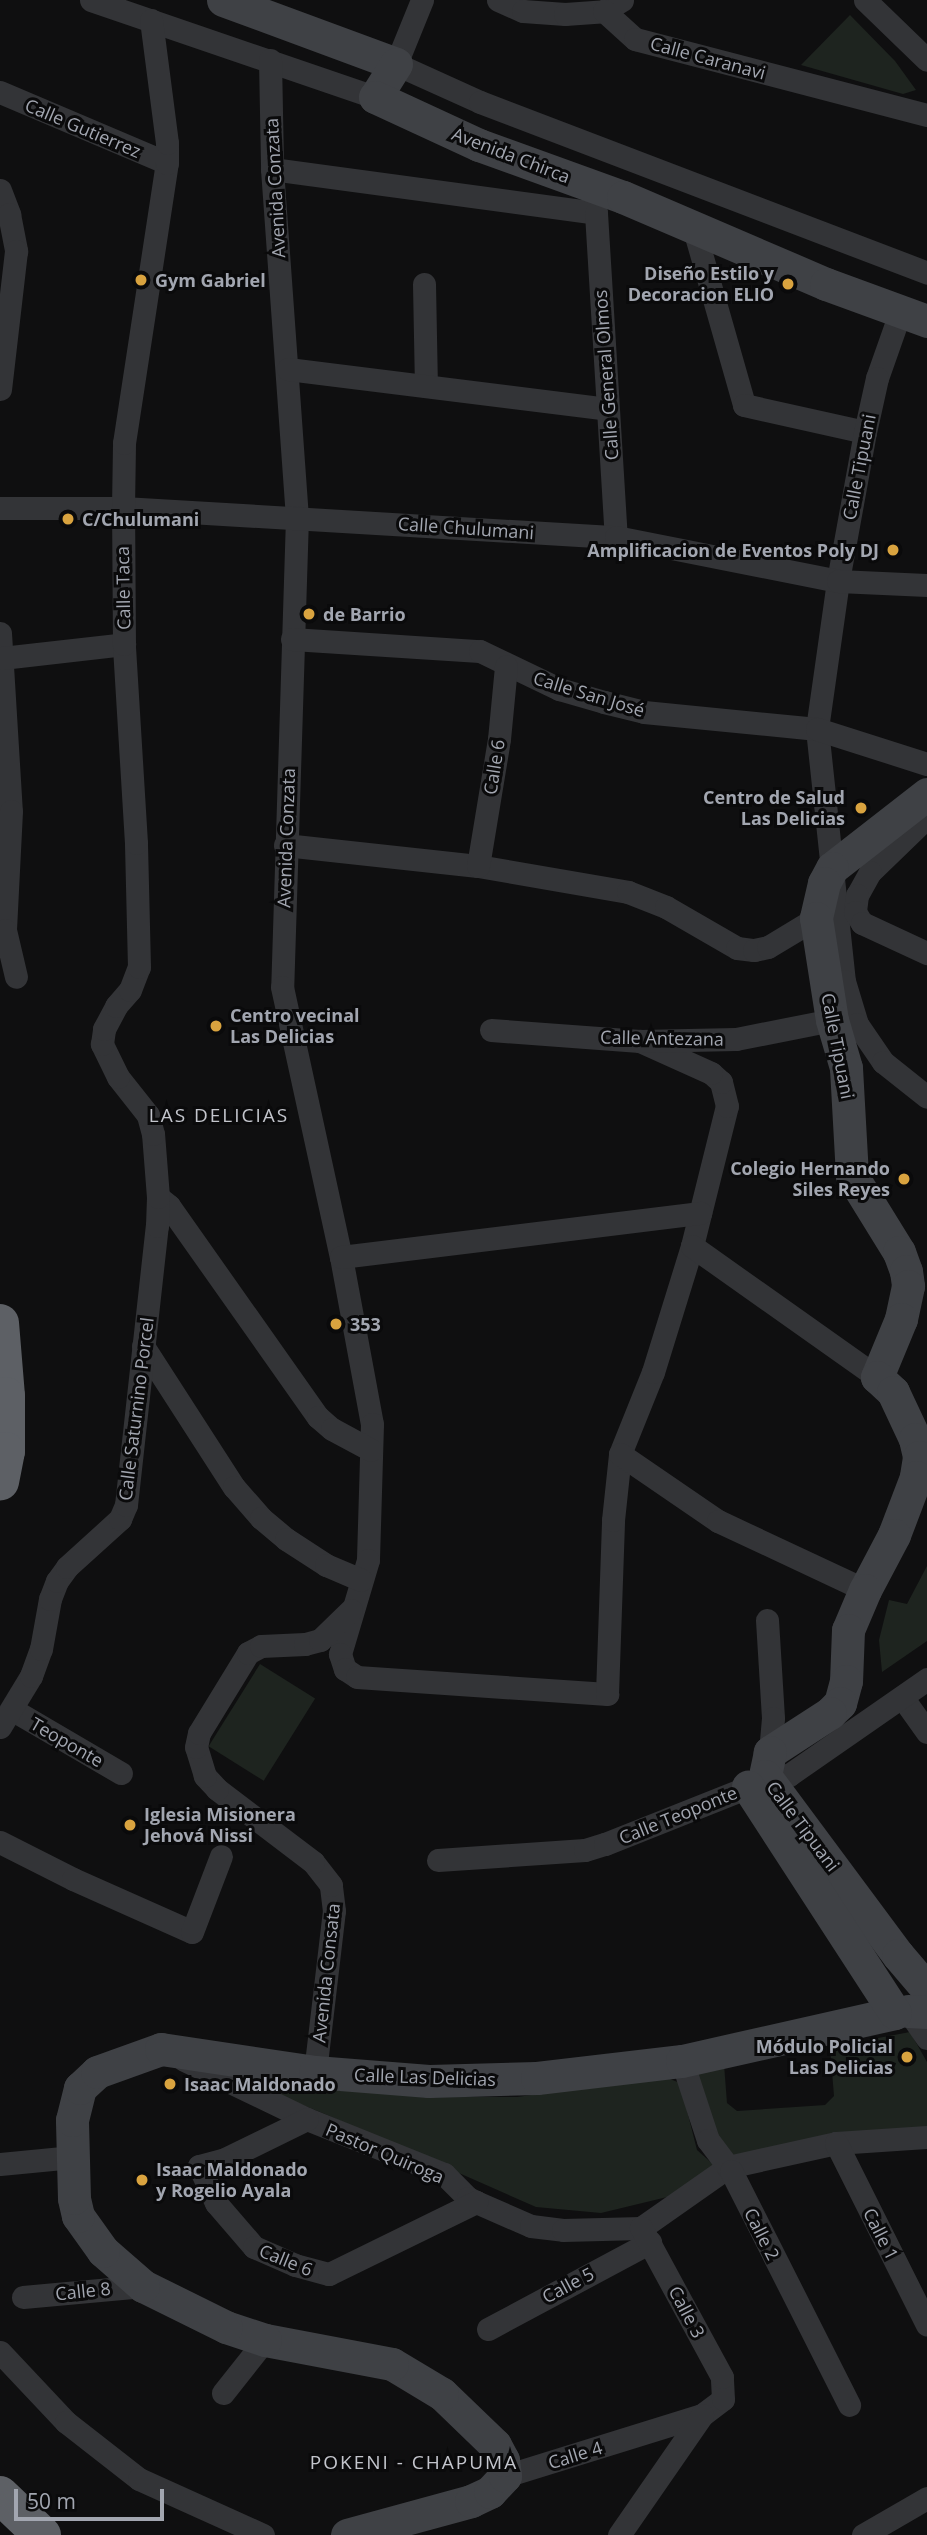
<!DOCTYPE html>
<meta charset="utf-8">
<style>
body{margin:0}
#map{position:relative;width:927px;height:2535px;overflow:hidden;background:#0f0f10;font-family:"Open Sans",sans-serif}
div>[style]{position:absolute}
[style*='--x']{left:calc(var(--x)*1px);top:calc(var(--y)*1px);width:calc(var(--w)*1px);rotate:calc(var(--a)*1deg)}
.green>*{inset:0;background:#1e241f;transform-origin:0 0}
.street>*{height:23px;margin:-11.5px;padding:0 11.5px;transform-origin:11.5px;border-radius:11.5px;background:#333437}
.secondary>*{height:33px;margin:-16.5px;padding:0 16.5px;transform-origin:16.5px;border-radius:16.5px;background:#3f4145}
.highway>*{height:38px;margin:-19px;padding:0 19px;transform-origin:19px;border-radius:19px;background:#5d6065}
.dots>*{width:19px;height:19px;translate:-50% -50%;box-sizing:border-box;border:4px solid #0a0a0b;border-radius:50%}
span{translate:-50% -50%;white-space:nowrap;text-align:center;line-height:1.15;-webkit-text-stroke:6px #0a0a0b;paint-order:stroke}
.street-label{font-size:18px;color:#a2a6b0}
.poi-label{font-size:18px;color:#a2a6b0;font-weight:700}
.right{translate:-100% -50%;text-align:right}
.left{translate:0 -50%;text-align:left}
.neighbourhood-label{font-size:19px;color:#c3c5cc;letter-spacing:2px}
.scale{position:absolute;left:14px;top:2489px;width:150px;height:32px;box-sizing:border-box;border:4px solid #a2a6b0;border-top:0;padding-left:9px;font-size:21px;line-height:24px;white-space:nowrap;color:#a2a6b0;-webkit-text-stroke:5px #0a0a0b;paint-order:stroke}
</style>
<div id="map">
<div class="green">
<div style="clip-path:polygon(850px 15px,895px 61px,916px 90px,903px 94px,801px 65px)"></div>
<div style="clip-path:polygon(927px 1566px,927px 1641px,882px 1672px,879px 1640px,889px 1600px,907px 1604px)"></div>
<div style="left:260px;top:1664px;width:65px;height:97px;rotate:32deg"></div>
<div style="clip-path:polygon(910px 2032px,927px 2062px,927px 2146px,829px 2145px,749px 2172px,718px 2143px,696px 2078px,700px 2070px,724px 2064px,727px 2103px,737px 2111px,825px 2105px,834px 2096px,830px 2047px)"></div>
<div style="clip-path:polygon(208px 2060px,450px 2097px,517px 2097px,665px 2077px,680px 2083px,697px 2150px,724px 2174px,725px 2183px,601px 2213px,536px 2207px,325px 2114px,225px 2074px)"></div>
</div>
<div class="street">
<div style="--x:91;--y:0;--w:300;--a:18.9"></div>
<div style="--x:422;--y:0;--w:69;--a:112.1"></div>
<div style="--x:396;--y:64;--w:92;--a:24.3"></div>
<div style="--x:480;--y:102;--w:479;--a:20.9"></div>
<div style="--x:498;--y:0;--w:27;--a:24"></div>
<div style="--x:523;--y:11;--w:42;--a:4.1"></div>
<div style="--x:565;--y:14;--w:39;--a:-4"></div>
<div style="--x:604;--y:11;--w:21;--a:-31"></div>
<div style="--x:865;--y:0;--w:86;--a:44.1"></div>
<div style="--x:604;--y:11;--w:42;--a:42.1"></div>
<div style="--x:635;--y:39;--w:302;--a:14.6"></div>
<div style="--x:270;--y:60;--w:109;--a:88.9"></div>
<div style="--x:272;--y:169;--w:349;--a:85.9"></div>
<div style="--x:297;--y:517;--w:470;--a:91.8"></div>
<div style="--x:282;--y:987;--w:276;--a:77.7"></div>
<div style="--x:341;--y:1257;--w:170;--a:79.5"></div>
<div style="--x:372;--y:1424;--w:136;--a:91.7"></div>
<div style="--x:368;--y:1560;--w:98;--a:106.6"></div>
<div style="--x:340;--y:1654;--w:16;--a:72"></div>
<div style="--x:345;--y:1669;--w:14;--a:34"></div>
<div style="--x:357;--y:1677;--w:251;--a:3.9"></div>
<div style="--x:607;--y:1694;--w:174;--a:-88"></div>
<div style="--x:613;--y:1520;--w:66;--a:-83.9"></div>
<div style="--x:620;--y:1454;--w:88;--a:-68.1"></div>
<div style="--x:653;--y:1372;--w:132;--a:-72.8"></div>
<div style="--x:692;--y:1246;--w:144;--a:-76"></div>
<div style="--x:727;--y:1106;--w:25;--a:-104"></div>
<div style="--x:721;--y:1082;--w:13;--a:-138"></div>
<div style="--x:711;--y:1073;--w:78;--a:-155.7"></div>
<div style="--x:0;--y:92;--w:181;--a:23"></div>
<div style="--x:272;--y:169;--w:327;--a:7.7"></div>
<div style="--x:596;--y:213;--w:325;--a:86.5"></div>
<div style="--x:0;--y:190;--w:26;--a:69"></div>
<div style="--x:9;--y:214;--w:38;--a:79"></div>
<div style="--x:16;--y:251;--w:139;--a:96.6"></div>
<div style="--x:694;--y:229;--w:183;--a:74.1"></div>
<div style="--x:744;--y:405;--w:124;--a:12.6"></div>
<div style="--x:424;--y:284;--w:102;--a:88.9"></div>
<div style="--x:901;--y:310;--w:72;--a:109.4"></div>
<div style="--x:877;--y:378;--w:55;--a:102.5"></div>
<div style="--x:865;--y:432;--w:151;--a:100.3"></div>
<div style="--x:838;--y:581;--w:149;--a:98.1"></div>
<div style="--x:817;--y:729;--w:253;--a:83.9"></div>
<div style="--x:844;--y:981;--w:45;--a:73.2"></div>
<div style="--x:857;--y:1024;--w:46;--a:55.6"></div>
<div style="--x:883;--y:1062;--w:56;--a:38.5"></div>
<div style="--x:288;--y:369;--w:322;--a:7.1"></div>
<div style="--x:0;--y:508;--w:123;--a:0"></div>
<div style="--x:123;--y:508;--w:494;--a:3.4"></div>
<div style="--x:616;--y:537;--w:226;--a:11.2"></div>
<div style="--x:838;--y:581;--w:89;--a:2.6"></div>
<div style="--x:0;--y:633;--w:178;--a:86.5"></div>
<div style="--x:11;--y:811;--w:119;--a:92.9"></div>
<div style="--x:5;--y:930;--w:48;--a:76.8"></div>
<div style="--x:292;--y:639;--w:188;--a:3.7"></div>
<div style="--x:480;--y:651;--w:88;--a:25.7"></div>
<div style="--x:559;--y:689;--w:47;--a:16.1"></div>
<div style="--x:604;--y:702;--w:41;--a:14"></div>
<div style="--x:644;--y:712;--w:174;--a:5.6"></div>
<div style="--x:817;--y:729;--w:115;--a:17.7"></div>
<div style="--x:2;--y:658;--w:123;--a:-6.5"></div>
<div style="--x:927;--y:817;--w:79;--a:136"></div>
<div style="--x:870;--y:872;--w:26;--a:119"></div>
<div style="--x:857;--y:895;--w:17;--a:97"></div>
<div style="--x:855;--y:912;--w:13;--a:58"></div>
<div style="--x:862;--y:923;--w:72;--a:24.8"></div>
<div style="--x:285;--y:845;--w:194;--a:6.2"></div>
<div style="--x:478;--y:866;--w:152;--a:9.8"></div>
<div style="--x:628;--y:892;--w:41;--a:21.5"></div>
<div style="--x:666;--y:907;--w:82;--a:30"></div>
<div style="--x:737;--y:948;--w:17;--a:7"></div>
<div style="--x:754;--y:950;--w:14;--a:-12"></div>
<div style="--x:768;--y:947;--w:56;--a:-31.1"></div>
<div style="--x:478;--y:866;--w:129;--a:-80.6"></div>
<div style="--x:499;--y:739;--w:73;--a:-84.5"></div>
<div style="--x:491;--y:1030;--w:149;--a:4.2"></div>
<div style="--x:640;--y:1041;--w:96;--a:-1.2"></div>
<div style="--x:736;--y:1039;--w:98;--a:-11.2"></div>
<div style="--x:158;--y:1197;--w:14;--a:39"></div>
<div style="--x:169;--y:1206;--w:258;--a:54.8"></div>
<div style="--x:318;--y:1417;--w:18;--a:41"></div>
<div style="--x:332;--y:1429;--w:44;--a:28.3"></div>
<div style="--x:692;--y:1246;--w:227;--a:35.3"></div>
<div style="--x:341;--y:1257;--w:362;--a:-7"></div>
<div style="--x:143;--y:1346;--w:168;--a:57.2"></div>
<div style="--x:234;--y:1487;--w:41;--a:48.9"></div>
<div style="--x:261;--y:1518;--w:33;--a:40"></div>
<div style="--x:286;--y:1539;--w:48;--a:33"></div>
<div style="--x:326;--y:1565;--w:38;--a:23"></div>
<div style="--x:620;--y:1454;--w:119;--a:34.4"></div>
<div style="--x:718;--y:1521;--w:162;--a:25.1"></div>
<div style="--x:767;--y:1620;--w:98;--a:86.5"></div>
<div style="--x:773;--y:1718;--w:34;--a:95"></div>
<div style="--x:902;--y:1697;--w:43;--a:54.5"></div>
<div style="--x:13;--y:1710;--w:125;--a:30.3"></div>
<div style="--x:0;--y:1727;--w:60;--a:-58.7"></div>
<div style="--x:31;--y:1676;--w:29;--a:-70"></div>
<div style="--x:41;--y:1649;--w:51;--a:-79.8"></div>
<div style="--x:50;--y:1599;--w:19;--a:-69"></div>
<div style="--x:57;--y:1581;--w:17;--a:-54"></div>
<div style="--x:67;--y:1567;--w:72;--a:-42.2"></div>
<div style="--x:120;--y:1519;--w:15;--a:-67"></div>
<div style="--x:126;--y:1505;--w:281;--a:-83.7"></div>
<div style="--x:157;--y:1226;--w:29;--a:-88"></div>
<div style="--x:158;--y:1197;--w:63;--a:-94.5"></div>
<div style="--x:153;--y:1134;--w:20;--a:-105"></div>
<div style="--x:148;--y:1115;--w:48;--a:-128.3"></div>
<div style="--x:118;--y:1077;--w:37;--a:-116"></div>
<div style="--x:102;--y:1044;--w:15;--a:-82"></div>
<div style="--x:104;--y:1029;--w:26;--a:-62"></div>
<div style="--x:116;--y:1006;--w:21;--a:-49"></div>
<div style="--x:130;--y:990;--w:25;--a:-69"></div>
<div style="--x:139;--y:967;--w:124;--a:-91.4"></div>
<div style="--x:136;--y:843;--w:199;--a:-93.5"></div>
<div style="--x:124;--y:644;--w:136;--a:-90.4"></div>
<div style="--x:123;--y:508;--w:65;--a:-89.1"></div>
<div style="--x:124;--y:443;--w:283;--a:-81.3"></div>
<div style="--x:167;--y:163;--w:20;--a:-90"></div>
<div style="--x:167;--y:143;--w:124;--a:-97.4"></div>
<div style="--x:0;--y:1842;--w:82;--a:26.9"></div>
<div style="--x:73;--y:1879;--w:130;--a:24"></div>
<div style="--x:192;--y:1932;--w:81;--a:-69.1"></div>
<div style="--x:438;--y:1860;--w:147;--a:-3.9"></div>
<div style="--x:585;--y:1850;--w:21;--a:-17"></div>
<div style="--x:605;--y:1844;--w:154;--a:-21.7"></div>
<div style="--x:748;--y:1787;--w:20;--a:-33"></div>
<div style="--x:765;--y:1776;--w:24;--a:-2"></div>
<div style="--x:789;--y:1775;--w:168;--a:-34.8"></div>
<div style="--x:899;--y:2013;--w:9;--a:-13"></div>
<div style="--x:908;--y:2011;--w:33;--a:55"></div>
<div style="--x:184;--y:2060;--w:136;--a:25.6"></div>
<div style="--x:307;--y:2119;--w:148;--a:21.9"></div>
<div style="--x:444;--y:2174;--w:34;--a:45"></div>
<div style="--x:468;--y:2198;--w:9;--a:27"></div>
<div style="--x:476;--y:2202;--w:60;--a:23.6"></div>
<div style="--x:531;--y:2226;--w:32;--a:7"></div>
<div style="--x:563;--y:2230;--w:78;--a:-1.5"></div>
<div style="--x:641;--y:2228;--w:106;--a:-35"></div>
<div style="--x:728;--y:2167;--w:111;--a:-12.5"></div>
<div style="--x:836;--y:2143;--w:91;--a:-3.8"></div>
<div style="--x:682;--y:2061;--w:83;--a:71.8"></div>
<div style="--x:708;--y:2140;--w:39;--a:53"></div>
<div style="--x:731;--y:2171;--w:262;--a:63.2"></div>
<div style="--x:315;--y:2072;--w:162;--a:-83.3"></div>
<div style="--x:334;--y:1911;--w:26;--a:-97"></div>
<div style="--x:331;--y:1885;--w:29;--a:-128"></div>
<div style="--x:313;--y:1862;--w:121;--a:-142.8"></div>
<div style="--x:217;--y:1789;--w:18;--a:-133"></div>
<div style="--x:205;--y:1776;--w:30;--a:-107"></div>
<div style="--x:196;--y:1747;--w:14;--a:-78"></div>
<div style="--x:199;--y:1733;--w:94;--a:-58.5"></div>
<div style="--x:248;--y:1653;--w:15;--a:-28"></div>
<div style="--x:261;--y:1646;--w:44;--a:-2.6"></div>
<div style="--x:305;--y:1644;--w:16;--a:-15"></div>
<div style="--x:320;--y:1640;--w:43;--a:-44.1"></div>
<div style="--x:307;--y:2119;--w:91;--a:154"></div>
<div style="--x:225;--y:2159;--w:27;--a:165"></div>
<div style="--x:199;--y:2166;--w:41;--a:65.3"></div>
<div style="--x:216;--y:2203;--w:58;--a:49.2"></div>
<div style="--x:254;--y:2247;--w:45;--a:23.7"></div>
<div style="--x:295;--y:2265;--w:35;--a:15"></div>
<div style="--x:329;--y:2274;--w:164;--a:-26.1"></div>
<div style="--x:836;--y:2143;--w:203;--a:63.4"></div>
<div style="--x:0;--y:2164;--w:73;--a:-5.5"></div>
<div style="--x:23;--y:2297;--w:121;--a:-5.2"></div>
<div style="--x:488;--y:2329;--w:184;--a:-28.2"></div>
<div style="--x:0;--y:2352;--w:96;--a:46.7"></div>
<div style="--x:66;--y:2422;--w:93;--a:38"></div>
<div style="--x:139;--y:2479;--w:136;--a:24.3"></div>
<div style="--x:223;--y:2393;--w:68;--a:-51.6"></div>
<div style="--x:505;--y:2476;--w:206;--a:-17.2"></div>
<div style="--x:702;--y:2415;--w:26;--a:-37"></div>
<div style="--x:723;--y:2399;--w:22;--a:-93"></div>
<div style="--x:722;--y:2377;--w:170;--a:-118.5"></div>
<div style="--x:619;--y:2535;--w:146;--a:-55.3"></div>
<div style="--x:863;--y:2535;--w:74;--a:-30"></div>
</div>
<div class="secondary">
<div style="--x:223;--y:0;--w:184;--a:20.3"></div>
<div style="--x:396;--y:64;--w:39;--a:122"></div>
<div style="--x:375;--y:97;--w:115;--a:24.8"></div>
<div style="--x:479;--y:145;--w:153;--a:19.9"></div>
<div style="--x:623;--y:197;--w:221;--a:23.2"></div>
<div style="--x:826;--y:284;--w:108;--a:20.1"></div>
<div style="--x:927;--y:794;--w:120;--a:142.1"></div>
<div style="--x:832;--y:868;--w:17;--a:118"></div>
<div style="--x:824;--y:883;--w:36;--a:103"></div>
<div style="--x:816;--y:918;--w:103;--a:81.1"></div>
<div style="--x:832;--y:1020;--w:50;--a:73.7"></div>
<div style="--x:846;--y:1068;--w:108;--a:86.8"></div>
<div style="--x:852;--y:1176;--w:89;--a:58.3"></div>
<div style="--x:899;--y:1252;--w:20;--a:70"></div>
<div style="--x:906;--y:1271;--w:15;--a:82"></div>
<div style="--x:908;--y:1286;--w:34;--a:102"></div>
<div style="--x:901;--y:1319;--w:63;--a:112.5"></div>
<div style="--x:877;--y:1377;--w:22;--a:43"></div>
<div style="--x:893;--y:1392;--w:52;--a:64.9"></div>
<div style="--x:915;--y:1439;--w:18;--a:77"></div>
<div style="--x:919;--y:1457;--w:20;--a:99"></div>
<div style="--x:916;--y:1477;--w:62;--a:110.8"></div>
<div style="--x:894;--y:1535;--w:62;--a:117.8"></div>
<div style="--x:865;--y:1590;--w:43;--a:113"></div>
<div style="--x:848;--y:1630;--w:51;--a:92.2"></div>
<div style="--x:846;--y:1681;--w:23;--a:105"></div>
<div style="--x:840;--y:1703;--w:14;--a:135"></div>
<div style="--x:830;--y:1713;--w:72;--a:147"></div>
<div style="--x:770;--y:1752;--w:25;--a:102"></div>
<div style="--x:765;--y:1776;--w:223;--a:53.4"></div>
<div style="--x:898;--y:1955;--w:45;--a:49.5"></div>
<div style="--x:908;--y:2011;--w:19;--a:3"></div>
<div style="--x:347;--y:2535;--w:129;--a:-15.3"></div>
<div style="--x:471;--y:2501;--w:21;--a:-25"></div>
<div style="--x:490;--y:2492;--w:22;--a:-47"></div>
<div style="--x:505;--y:2476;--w:16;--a:-97"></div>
<div style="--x:503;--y:2460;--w:17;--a:-118"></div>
<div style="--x:495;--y:2445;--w:74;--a:-136.1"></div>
<div style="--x:442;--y:2394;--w:58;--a:-149"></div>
<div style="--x:392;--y:2364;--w:129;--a:-169.3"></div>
<div style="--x:265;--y:2340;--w:41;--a:-161.6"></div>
<div style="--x:226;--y:2327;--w:93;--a:-153.7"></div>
<div style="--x:143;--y:2286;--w:53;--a:-138.8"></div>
<div style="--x:103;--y:2251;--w:43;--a:-125.5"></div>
<div style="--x:78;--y:2216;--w:18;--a:-103"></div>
<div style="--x:74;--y:2198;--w:78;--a:-91.5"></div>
<div style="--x:72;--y:2120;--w:33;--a:-76"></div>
<div style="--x:80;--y:2088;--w:23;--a:-43"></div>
<div style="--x:97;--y:2072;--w:68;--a:-19.8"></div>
<div style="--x:161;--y:2049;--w:156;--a:8.5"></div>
<div style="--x:315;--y:2072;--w:114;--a:4.5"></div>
<div style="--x:429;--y:2081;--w:108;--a:-1.6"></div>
<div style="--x:537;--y:2078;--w:146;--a:-6.7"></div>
<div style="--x:682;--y:2061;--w:218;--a:-12.7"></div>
<div style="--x:895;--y:2013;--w:270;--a:-123"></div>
</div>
<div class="highway">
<div style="--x:0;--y:1323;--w:73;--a:85.3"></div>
<div style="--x:6;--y:1396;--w:55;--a:90"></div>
<div style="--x:6;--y:1451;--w:31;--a:101"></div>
<div style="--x:0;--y:2495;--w:58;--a:43.6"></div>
</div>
<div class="dots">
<div style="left:141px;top:280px;background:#d9a33f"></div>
<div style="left:788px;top:284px;background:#d9a33f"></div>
<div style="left:68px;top:519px;background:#d9a33f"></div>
<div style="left:893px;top:550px;background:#d9a33f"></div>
<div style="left:309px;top:614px;background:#d9a33f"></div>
<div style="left:861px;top:808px;background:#d9a33f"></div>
<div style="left:216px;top:1026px;background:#d9a33f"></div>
<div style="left:904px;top:1179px;background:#d9a33f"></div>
<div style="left:336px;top:1324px;background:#d9a33f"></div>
<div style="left:130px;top:1825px;background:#d9a33f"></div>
<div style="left:907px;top:2057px;background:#d9a33f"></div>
<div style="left:170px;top:2084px;background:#d9a33f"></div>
<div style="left:142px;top:2180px;background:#d9a33f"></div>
</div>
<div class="street-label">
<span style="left:708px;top:58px;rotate:15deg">Calle Caranavi</span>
<span style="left:83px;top:128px;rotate:23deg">Calle Gutierrez</span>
<span style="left:511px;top:155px;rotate:21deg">Avenida Chirca</span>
<span style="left:275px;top:188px;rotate:-93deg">Avenida Conzata</span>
<span style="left:606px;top:375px;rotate:-94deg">Calle General Olmos</span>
<span style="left:859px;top:467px;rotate:-79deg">Calle Tipuani</span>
<span style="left:466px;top:528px;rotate:4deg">Calle Chulumani</span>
<span style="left:123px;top:588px;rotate:-91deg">Calle Taca</span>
<span style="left:589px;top:694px;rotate:17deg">Calle San José</span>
<span style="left:494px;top:767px;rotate:-81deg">Calle 6</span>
<span style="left:286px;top:838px;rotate:-88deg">Avenida Conzata</span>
<span style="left:662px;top:1038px;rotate:1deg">Calle Antezana</span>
<span style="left:838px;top:1046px;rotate:79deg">Calle Tipuani</span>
<span style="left:136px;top:1409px;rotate:-83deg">Calle Saturnino Porcel</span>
<span style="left:67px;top:1742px;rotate:30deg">Teoponte</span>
<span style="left:678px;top:1815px;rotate:-22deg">Calle Teoponte</span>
<span style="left:803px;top:1826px;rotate:53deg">Calle Tipuani</span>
<span style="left:326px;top:1973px;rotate:-84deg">Avenida Consata</span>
<span style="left:425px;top:2077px;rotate:2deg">Calle Las Delicias</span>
<span style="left:385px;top:2153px;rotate:23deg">Pastor Quiroga</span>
<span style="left:762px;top:2234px;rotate:63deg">Calle 2</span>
<span style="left:881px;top:2234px;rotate:63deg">Calle 1</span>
<span style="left:286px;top:2260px;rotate:22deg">Calle 6</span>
<span style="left:568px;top:2285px;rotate:-28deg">Calle 5</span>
<span style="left:83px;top:2291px;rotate:-6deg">Calle 8</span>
<span style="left:687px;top:2312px;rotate:62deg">Calle 3</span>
<span style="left:575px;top:2455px;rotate:-17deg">Calle 4</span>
</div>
<div class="poi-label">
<span class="right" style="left:774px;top:284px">Diseño Estilo y<br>Decoracion ELIO</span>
<span class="left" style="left:155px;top:280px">Gym Gabriel</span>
<span class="left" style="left:82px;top:519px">C/Chulumani</span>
<span class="right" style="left:879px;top:550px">Amplificacion de Eventos Poly DJ</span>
<span class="left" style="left:323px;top:614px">de Barrio</span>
<span class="right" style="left:845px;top:808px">Centro de Salud<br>Las Delicias</span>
<span class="left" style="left:230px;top:1026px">Centro vecinal<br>Las Delicias</span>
<span class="right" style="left:890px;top:1179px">Colegio Hernando<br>Siles Reyes</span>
<span class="left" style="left:350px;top:1324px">353</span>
<span class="left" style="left:144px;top:1825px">Iglesia Misionera<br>Jehová Nissi</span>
<span class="right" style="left:893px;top:2057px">Módulo Policial<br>Las Delicias</span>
<span class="left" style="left:184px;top:2084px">Isaac Maldonado</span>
<span class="left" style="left:156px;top:2180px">Isaac Maldonado<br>y Rogelio Ayala</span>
</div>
<div class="neighbourhood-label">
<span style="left:219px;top:1116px">LAS DELICIAS</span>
<span style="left:414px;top:2463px">POKENI - CHAPUMA</span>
</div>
<div class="scale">50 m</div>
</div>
